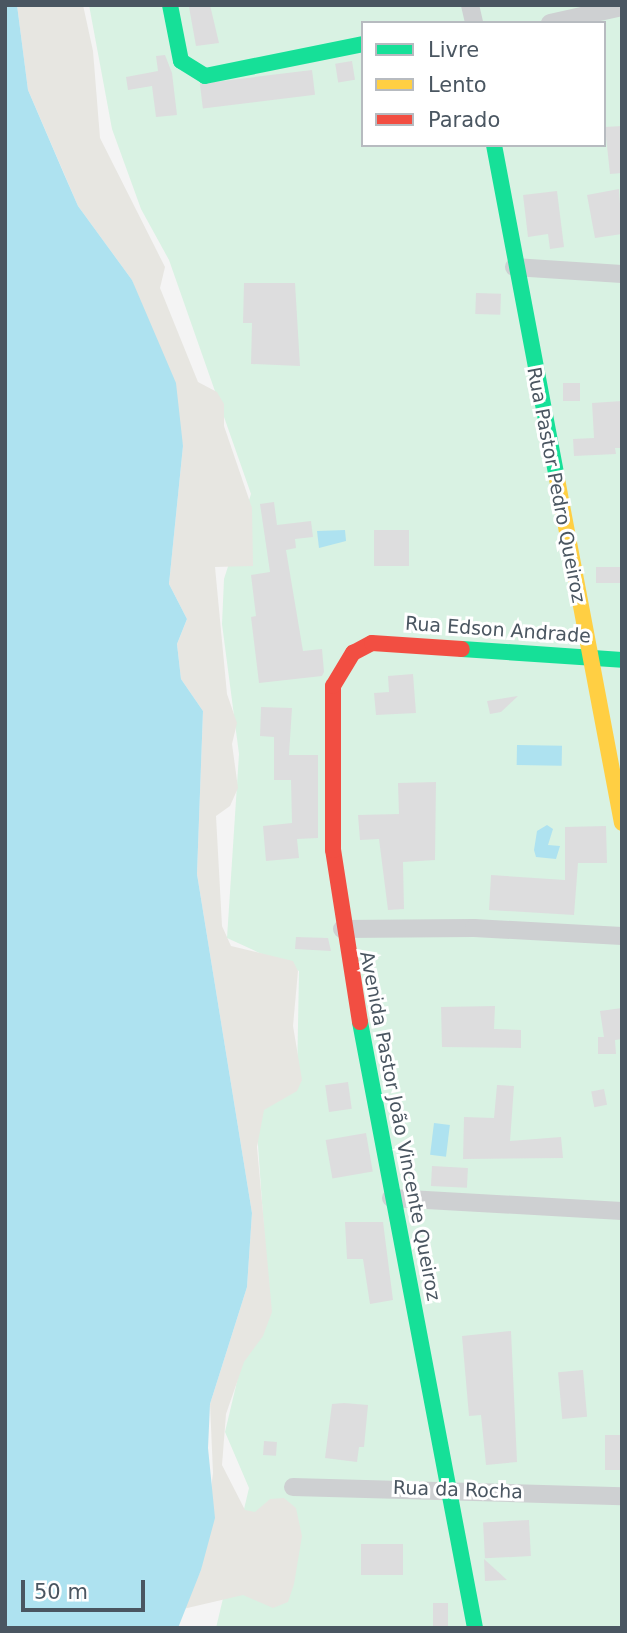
<!DOCTYPE html>
<meta charset="utf-8">
<style>
body{margin:0}
#map{position:relative;width:627px;height:1633px;overflow:hidden;background:#f4f4f4;font-family:"DejaVu Sans",sans-serif}
div>[style]{position:absolute}
[style*='--x']{left:calc(var(--x)*1px);top:calc(var(--y)*1px);width:calc(var(--w)*1px);rotate:calc(var(--a)*1deg)}
.green>*{inset:0;background:#d9f2e3}
.sand>*{inset:0;background:#e7e6e1}
.water>*{inset:0;background:#aee2f0;transform-origin:0 0}
.building>*{inset:0;background:#ddddde;transform-origin:0 0}
.street>*{height:18px;margin:-9px;padding:0 9px;transform-origin:9px;border-radius:9px;background:#ced0d2}
.fast>*{height:16px;margin:-8px;padding:0 8px;transform-origin:8px;border-radius:8px;background:#16e098}
.slow>*{height:16px;margin:-8px;padding:0 8px;transform-origin:8px;border-radius:8px;background:#ffcf43}
.jam>*{height:16px;margin:-8px;padding:0 8px;transform-origin:8px;border-radius:8px;background:#f24e42}
span{translate:-50% -50%;white-space:nowrap;text-align:center;line-height:1.15;-webkit-text-stroke:6px #fff;paint-order:stroke}
.street-label{font-size:19px;color:#4a5661}
.frame{position:absolute;inset:0;border:7px solid #4a5661;pointer-events:none}
.legend{position:absolute;left:361px;top:21px;width:245px;height:126px;box-sizing:border-box;background:#fff;border:2px solid #b7bbc0;margin:0;padding:9px 12px;list-style:none;font-size:21px;color:#4a5661}
.legend li{display:flex;align-items:center;gap:14px;height:35px}
.legend b{width:35px;border:2px solid #b7bbc0}
.scale{position:absolute;left:21px;top:1580px;width:124px;height:32px;box-sizing:border-box;border:4px solid #4a5661;border-top:0;padding-left:9px;font-size:21px;line-height:24px;white-space:nowrap;color:#4a5661;-webkit-text-stroke:5px #fff;paint-order:stroke}
</style>
<div id="map">
<div class="green">
<div style="clip-path:polygon(evenodd,89px 5px,622px 5px,622px 1628px,216px 1628px,249px 1488px,225px 1432px,266px 1259px,255px 1103px,297px 1079px,299px 971px,227px 938px,239px 754px,222px 624px,224px 579px,251px 494px,169px 260px,141px 209px,112px 129px,89px 5px,363px 23px,604px 23px,604px 145px,363px 145px,363px 23px)"></div>
</div>
<div class="sand">
<div style="clip-path:polygon(17px 5px,83px 5px,93px 51px,100px 138px,165px 267px,160px 288px,198px 382px,217px 392px,224px 404px,224px 426px,252px 508px,253px 566px,215px 567px,227px 694px,237px 723px,232px 744px,238px 788px,230px 806px,216px 816px,222px 926px,231px 946px,293px 961px,298px 971px,293px 1026px,302px 1080px,297px 1091px,264px 1110px,257px 1147px,272px 1312px,263px 1336px,244px 1362px,226px 1414px,222px 1465px,245px 1510px,255px 1512px,270px 1499px,284px 1498px,296px 1508px,302px 1536px,294px 1584px,288px 1602px,273px 1608px,243px 1595px,183px 1609px,201px 1570px,213px 1473px,210px 1404px,247px 1287px,252px 1213px,197px 874px,203px 711px,181px 679px,177px 644px,187px 619px,169px 584px,183px 446px,132px 280px,78px 206px,28px 90px)"></div>
</div>
<div class="water">
<div style="clip-path:polygon(5px 5px,17px 5px,28px 90px,64px 174px,78px 206px,132px 280px,176px 383px,183px 446px,169px 584px,187px 619px,177px 644px,181px 679px,203px 711px,197px 874px,252px 1213px,247px 1287px,210px 1404px,208px 1448px,215px 1518px,201px 1570px,178px 1628px,5px 1628px)"></div>
<div style="clip-path:polygon(345px 530px,346px 541px,319px 548px,317px 531px)"></div>
<div style="left:517px;top:745px;width:45px;height:20px;rotate:1deg"></div>
<div style="clip-path:polygon(547px 825px,553px 829px,548px 845px,560px 846px,556px 859px,536px 857px,534px 850px,537px 831px)"></div>
<div style="left:434px;top:1123px;width:16px;height:32px;rotate:7deg"></div>
</div>
<div class="building">
<div style="clip-path:polygon(210px 5px,219px 43px,196px 46px,189px 7px)"></div>
<div style="clip-path:polygon(165px 55px,172px 73px,177px 115px,156px 117px,152px 86px,128px 90px,126px 77px,158px 71px,156px 56px)"></div>
<div style="left:352px;top:61px;width:19px;height:17px;rotate:81deg"></div>
<div style="left:312px;top:70px;width:25px;height:113px;rotate:83deg"></div>
<div style="clip-path:polygon(622px 126px,622px 173px,610px 174px,605px 127px)"></div>
<div style="clip-path:polygon(619px 189px,622px 234px,595px 238px,587px 195px)"></div>
<div style="clip-path:polygon(557px 191px,564px 247px,550px 249px,548px 234px,528px 237px,523px 195px)"></div>
<div style="clip-path:polygon(244px 283px,295px 283px,300px 366px,251px 364px,252px 323px,243px 323px)"></div>
<div style="left:476px;top:293px;width:25px;height:21px;rotate:2deg"></div>
<div style="left:563px;top:383px;width:17px;height:18px"></div>
<div style="clip-path:polygon(622px 401px,622px 448px,615px 448px,616px 454px,574px 456px,573px 439px,594px 438px,592px 403px)"></div>
<div style="clip-path:polygon(274px 502px,277px 525px,311px 521px,313px 537px,295px 539px,296px 548px,286px 550px,303px 651px,322px 649px,324px 672px,322px 676px,259px 683px,251px 617px,256px 616px,251px 575px,270px 572px,260px 504px)"></div>
<div style="left:374px;top:530px;width:35px;height:36px"></div>
<div style="left:622px;top:567px;width:16px;height:26px;rotate:90deg"></div>
<div style="clip-path:polygon(413px 674px,416px 713px,376px 715px,374px 693px,389px 692px,388px 676px)"></div>
<div style="clip-path:polygon(518px 696px,501px 712px,490px 714px,487px 701px)"></div>
<div style="clip-path:polygon(261px 707px,292px 708px,289px 755px,318px 755px,318px 838px,297px 839px,299px 858px,266px 861px,263px 826px,292px 823px,291px 780px,274px 780px,274px 737px,260px 736px)"></div>
<div style="clip-path:polygon(436px 782px,435px 860px,403px 862px,404px 909px,388px 910px,379px 839px,360px 840px,358px 815px,399px 814px,398px 783px)"></div>
<div style="clip-path:polygon(606px 826px,607px 863px,578px 863px,574px 915px,489px 910px,491px 875px,565px 880px,565px 827px)"></div>
<div style="clip-path:polygon(296px 937px,328px 938px,331px 951px,295px 949px)"></div>
<div style="clip-path:polygon(495px 1006px,494px 1029px,521px 1030px,521px 1048px,442px 1047px,441px 1007px)"></div>
<div style="clip-path:polygon(622px 1008px,622px 1039px,615px 1040px,616px 1054px,598px 1054px,598px 1037px,604px 1037px,600px 1011px)"></div>
<div style="left:348px;top:1082px;width:27px;height:23px;rotate:82deg"></div>
<div style="clip-path:polygon(497px 1085px,514px 1086px,510px 1141px,561px 1137px,563px 1158px,463px 1159px,464px 1117px,494px 1118px)"></div>
<div style="left:604px;top:1089px;width:16px;height:13px;rotate:79deg"></div>
<div style="left:366px;top:1133px;width:39px;height:41px;rotate:80deg"></div>
<div style="left:432px;top:1166px;width:36px;height:20px;rotate:3deg"></div>
<div style="clip-path:polygon(345px 1222px,383px 1222px,393px 1300px,370px 1304px,363px 1259px,347px 1259px)"></div>
<div style="clip-path:polygon(511px 1331px,517px 1462px,486px 1465px,481px 1415px,469px 1416px,462px 1336px)"></div>
<div style="left:583px;top:1370px;width:47px;height:25px;rotate:85deg"></div>
<div style="clip-path:polygon(344px 1403px,368px 1405px,364px 1447px,359px 1447px,357px 1462px,325px 1458px,332px 1404px)"></div>
<div style="left:605px;top:1435px;width:17px;height:35px"></div>
<div style="left:264px;top:1441px;width:13px;height:14px;rotate:4deg"></div>
<div style="left:529px;top:1520px;width:36px;height:46px;rotate:87deg"></div>
<div style="left:361px;top:1544px;width:42px;height:31px"></div>
<div style="clip-path:polygon(484px 1559px,507px 1580px,485px 1581px)"></div>
<div style="left:433px;top:1603px;width:15px;height:25px"></div>
</div>
<div class="street">
<div style="--x:470;--y:5;--w:18;--a:77"></div>
<div style="--x:550;--y:23;--w:74;--a:-12.5"></div>
<div style="--x:514;--y:267;--w:108;--a:3.7"></div>
<div style="--x:342;--y:929;--w:132;--a:-0.4"></div>
<div style="--x:474;--y:928;--w:148;--a:3.1"></div>
<div style="--x:391;--y:1198;--w:231;--a:3.2"></div>
<div style="--x:293;--y:1487;--w:329;--a:1.6"></div>
</div>
<div class="fast">
<div style="--x:170;--y:5;--w:57;--a:78.9"></div>
<div style="--x:181;--y:61;--w:28;--a:32"></div>
<div style="--x:205;--y:76;--w:161;--a:-11.4"></div>
<div style="--x:494;--y:145;--w:340;--a:79.3"></div>
<div style="--x:462;--y:649;--w:160;--a:3.9"></div>
<div style="--x:360;--y:1022;--w:617;--a:79.25"></div>
</div>
<div class="slow">
<div style="--x:557;--y:479;--w:350;--a:79.3"></div>
</div>
<div class="jam">
<div style="--x:360;--y:1022;--w:174;--a:-98.9"></div>
<div style="--x:333;--y:850;--w:164;--a:-90"></div>
<div style="--x:333;--y:686;--w:39;--a:-59"></div>
<div style="--x:353;--y:653;--w:21;--a:-28"></div>
<div style="--x:372;--y:643;--w:90;--a:3.8"></div>
</div>
<div class="street-label">
<span style="left:556px;top:485px;rotate:79deg">Rua Pastor Pedro Queiroz</span>
<span style="left:498px;top:630px;rotate:4deg">Rua Edson Andrade</span>
<span style="left:400px;top:1126px;rotate:79deg">Avenida Pastor João Vincente Queiroz</span>
<span style="left:458px;top:1490px;rotate:2deg">Rua da Rocha</span>
</div>
<div class="frame"></div>
<ul class="legend">
<li><b style="height:9px;background:#16e098"></b>Livre</li>
<li><b style="height:9px;background:#ffcf43"></b>Lento</li>
<li><b style="height:9px;background:#f24e42"></b>Parado</li>
</ul>
<div class="scale">50 m</div>
</div>
